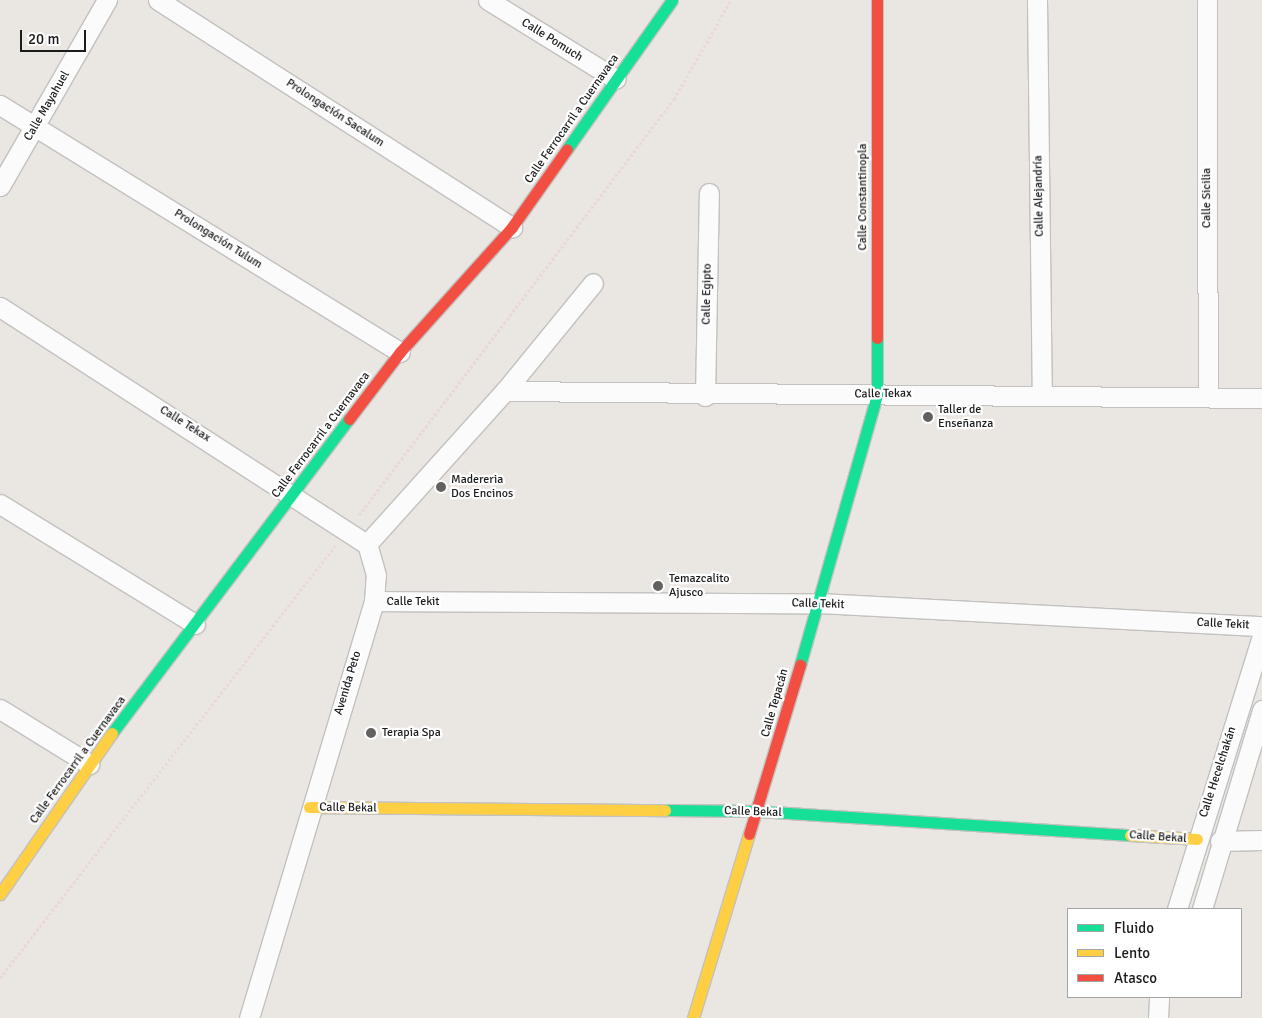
<!DOCTYPE html>
<meta charset="utf-8">
<style>
body{margin:0}
#map{position:relative;width:1262px;height:1018px;overflow:hidden;background:#eae6e2;font-family:Signika,sans-serif}
div>[style]{position:absolute}
[style*='--x']{left:calc(var(--x)*1px);top:calc(var(--y)*1px);width:calc(var(--w)*1px);rotate:calc(var(--a)*1deg)}
.path>*{height:3px;margin-top:-1.5px;transform-origin:0;background:repeating-linear-gradient(90deg,#ead7d6 0 2.5px,transparent 0 5px)}
.roads{filter:drop-shadow(1px 0 #c2c1bf) drop-shadow(-1px 0 #c2c1bf) drop-shadow(0 1px #c2c1bf) drop-shadow(0 -1px #c2c1bf)}
.street>*{height:19px;margin:-9.5px;padding:0 9.5px;transform-origin:9.5px;border-radius:9.5px;background:#fcfbfb}
.fast>*{height:11px;margin:-5.5px;padding:0 5.5px;transform-origin:5.5px;border-radius:5.5px;background:#16e098}
.slow>*{height:11px;margin:-5.5px;padding:0 5.5px;transform-origin:5.5px;border-radius:5.5px;background:#ffcf43}
.jam>*{height:11px;margin:-5.5px;padding:0 5.5px;transform-origin:5.5px;border-radius:5.5px;background:#f24e42}
.dots>*{width:14px;height:14px;translate:-50% -50%;box-sizing:border-box;border:2px solid #fff;border-radius:50%}
span{translate:-50% -50%;white-space:nowrap;text-align:center;line-height:1.15;-webkit-text-stroke:4.5px #fff;paint-order:stroke}
.street-label{font-size:12px;color:#1b1b1b}
.poi-label{font-size:12px;color:#1b1b1b}
.left{translate:0 -50%;text-align:left}
.legend{position:absolute;left:1067px;top:908px;width:175px;height:90px;box-sizing:border-box;background:#fff;border:1px solid #a4a4a4;margin:0;padding:6px 9px;list-style:none;font-size:15px;color:#1b1b1b}
.legend li{display:flex;align-items:center;gap:10px;height:25px}
.legend b{width:25px;border:1px solid #a4a4a4}
.scale{position:absolute;left:20px;top:30px;width:66px;height:22px;box-sizing:border-box;border:2px solid #1b1b1b;border-top:0;padding-left:6px;font-size:15px;line-height:18px;white-space:nowrap;color:#1b1b1b;-webkit-text-stroke:4px #fff;paint-order:stroke}
</style>
<div id="map">
<div class="path">
<div style="--x:359;--y:515;--w:522;--a:-52.87"></div>
<div style="--x:674;--y:99;--w:114;--a:-60.1"></div>
<div style="--x:0;--y:978;--w:547;--a:-52.21"></div>
</div>
<div class="roads">
<div class="street">
<div style="--x:158;--y:0;--w:421;--a:32.7"></div>
<div style="--x:488;--y:0;--w:150;--a:31.7"></div>
<div style="--x:1037;--y:0;--w:393;--a:89.3"></div>
<div style="--x:1207;--y:0;--w:397;--a:89.9"></div>
<div style="--x:0;--y:105;--w:470;--a:31.7"></div>
<div style="--x:0;--y:186;--w:215;--a:-60.1"></div>
<div style="--x:0;--y:307;--w:437;--a:32.9"></div>
<div style="--x:505;--y:391;--w:757;--a:0.53"></div>
<div style="--x:705;--y:396;--w:203;--a:-88.9"></div>
<div style="--x:0;--y:504;--w:229;--a:31.6"></div>
<div style="--x:374;--y:601;--w:445;--a:0.3"></div>
<div style="--x:819;--y:603;--w:444;--a:3"></div>
<div style="--x:0;--y:709;--w:105;--a:31.7"></div>
<div style="--x:1220;--y:841;--w:42;--a:-1.4"></div>
<div style="--x:1177;--y:909;--w:286;--a:-72.7"></div>
<div style="--x:1202;--y:909;--w:208;--a:-73.2"></div>
<div style="--x:249;--y:1018;--w:435;--a:-73.3"></div>
<div style="--x:374;--y:601;--w:26;--a:-86"></div>
<div style="--x:376;--y:575;--w:32;--a:-106"></div>
<div style="--x:367;--y:544;--w:206;--a:-48"></div>
<div style="--x:505;--y:391;--w:139;--a:-50.8"></div>
<div style="--x:1158;--y:1018;--w:21;--a:-87"></div>
</div>
<div class="fast">
<div style="--x:567;--y:149;--w:182;--a:-54.8"></div>
<div style="--x:800;--y:665;--w:282;--a:-74.1"></div>
<div style="--x:877;--y:394;--w:56;--a:-90"></div>
<div style="--x:112;--y:733;--w:393;--a:-53"></div>
<div style="--x:665;--y:810;--w:92;--a:0.6"></div>
<div style="--x:757;--y:811;--w:374;--a:3.7"></div>
</div>
<div class="slow">
<div style="--x:309;--y:807;--w:356;--a:0.5"></div>
<div style="--x:1130;--y:835;--w:67;--a:3.4"></div>
<div style="--x:0;--y:894;--w:196;--a:-55.2"></div>
<div style="--x:693;--y:1018;--w:192;--a:-73.1"></div>
</div>
<div class="jam">
<div style="--x:877;--y:0;--w:338;--a:90"></div>
<div style="--x:349;--y:419;--w:84;--a:-52.7"></div>
<div style="--x:400;--y:352;--w:168;--a:-48.1"></div>
<div style="--x:512;--y:227;--w:95;--a:-54.8"></div>
<div style="--x:749;--y:834;--w:177;--a:-73.2"></div>
</div>
</div>
<div class="dots">
<div style="left:928px;top:417px;background:#636261"></div>
<div style="left:441px;top:487px;background:#636261"></div>
<div style="left:658px;top:586px;background:#636261"></div>
<div style="left:371px;top:733px;background:#636261"></div>
</div>
<div class="street-label">
<span style="left:552px;top:40px;rotate:32deg">Calle Pomuch</span>
<span style="left:47px;top:106px;rotate:-60deg">Calle Mayahuel</span>
<span style="left:335px;top:113px;rotate:33deg">Prolongación Sacalum</span>
<span style="left:572px;top:119px;rotate:-55deg">Calle Ferrocarril a Cuernavaca</span>
<span style="left:1039px;top:196px;rotate:-91deg">Calle Alejandría</span>
<span style="left:863px;top:197px;rotate:-90deg">Calle Constantinopla</span>
<span style="left:1207px;top:198px;rotate:-90deg">Calle Sicilia</span>
<span style="left:218px;top:239px;rotate:32deg">Prolongación Tulum</span>
<span style="left:707px;top:294px;rotate:-89deg">Calle Egipto</span>
<span style="left:883px;top:394px;rotate:-1deg">Calle Tekax</span>
<span style="left:185px;top:424px;rotate:32deg">Calle Tekax</span>
<span style="left:321px;top:435px;rotate:-53deg">Calle Ferrocarril a Cuernavaca</span>
<span style="left:413px;top:602px">Calle Tekit</span>
<span style="left:818px;top:604px;rotate:2deg">Calle Tekit</span>
<span style="left:1223px;top:624px;rotate:3deg">Calle Tekit</span>
<span style="left:348px;top:683px;rotate:-73deg">Avenida Peto</span>
<span style="left:775px;top:703px;rotate:-74deg">Calle Tepacán</span>
<span style="left:78px;top:760px;rotate:-54deg">Calle Ferrocarril a Cuernavaca</span>
<span style="left:1218px;top:772px;rotate:-72deg">Calle Hecelchakán</span>
<span style="left:348px;top:808px;rotate:1deg">Calle Bekal</span>
<span style="left:753px;top:812px;rotate:2deg">Calle Bekal</span>
<span style="left:1158px;top:837px;rotate:4deg">Calle Bekal</span>
</div>
<div class="poi-label">
<span class="left" style="left:938px;top:417px">Taller de<br>Enseñanza</span>
<span class="left" style="left:451px;top:487px">Madereria<br>Dos Encinos</span>
<span class="left" style="left:669px;top:586px">Temazcalito<br>Ajusco</span>
<span class="left" style="left:382px;top:733px">Terapia Spa</span>
</div>
<ul class="legend">
<li><b style="height:6px;background:#16e098"></b>Fluido</li>
<li><b style="height:6px;background:#ffcf43"></b>Lento</li>
<li><b style="height:6px;background:#f24e42"></b>Atasco</li>
</ul>
<div class="scale">20 m</div>
</div>
